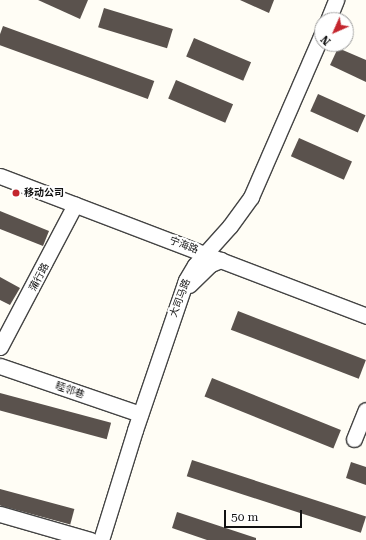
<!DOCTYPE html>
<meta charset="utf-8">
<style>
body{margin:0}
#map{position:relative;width:366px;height:540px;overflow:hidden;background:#fffdf5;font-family:"Roboto Serif","Noto Sans SC",serif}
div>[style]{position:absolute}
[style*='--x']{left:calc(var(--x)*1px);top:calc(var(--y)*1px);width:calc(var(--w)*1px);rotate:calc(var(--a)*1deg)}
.building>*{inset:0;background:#5a524d;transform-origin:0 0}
.roads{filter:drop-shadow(1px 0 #444) drop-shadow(-1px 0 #444) drop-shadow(0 1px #444) drop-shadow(0 -1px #444)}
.minor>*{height:15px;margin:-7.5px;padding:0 7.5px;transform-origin:7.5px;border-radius:7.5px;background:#fff}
.dots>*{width:11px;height:11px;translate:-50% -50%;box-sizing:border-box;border:2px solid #fff;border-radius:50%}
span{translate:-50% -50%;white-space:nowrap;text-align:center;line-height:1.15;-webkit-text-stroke:4px #fff;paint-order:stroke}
.poi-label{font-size:10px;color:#111;font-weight:700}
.left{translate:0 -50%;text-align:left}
.street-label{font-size:10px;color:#111}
.north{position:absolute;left:314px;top:12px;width:40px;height:40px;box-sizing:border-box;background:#fff;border:1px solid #a0a0a0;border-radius:50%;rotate:225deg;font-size:11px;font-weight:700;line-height:16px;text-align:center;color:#111}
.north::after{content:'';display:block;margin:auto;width:14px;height:18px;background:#c4262e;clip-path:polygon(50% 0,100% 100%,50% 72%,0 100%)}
.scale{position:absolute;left:224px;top:510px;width:78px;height:18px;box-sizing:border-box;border:2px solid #111;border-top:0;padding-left:5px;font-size:12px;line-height:14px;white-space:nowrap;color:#111;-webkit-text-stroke:3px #fff;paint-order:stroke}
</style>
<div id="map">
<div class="building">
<div style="clip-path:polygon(38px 0,88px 0,80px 19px)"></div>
<div style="clip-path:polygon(240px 0,274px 0,269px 13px)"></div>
<div style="left:104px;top:8px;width:72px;height:20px;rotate:17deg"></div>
<div style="left:3px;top:26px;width:161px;height:19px;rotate:20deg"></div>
<div style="left:194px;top:38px;width:62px;height:20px;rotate:23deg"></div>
<div style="clip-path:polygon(338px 48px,366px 60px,366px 82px,330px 65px)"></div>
<div style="left:176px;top:80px;width:62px;height:20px;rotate:23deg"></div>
<div style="left:318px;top:94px;width:52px;height:19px;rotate:24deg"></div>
<div style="left:299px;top:138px;width:58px;height:20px;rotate:24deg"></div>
<div style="clip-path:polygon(0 211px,49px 231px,43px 246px,0 229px)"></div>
<div style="clip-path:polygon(0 277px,20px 288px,10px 305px,0 300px)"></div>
<div style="left:238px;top:311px;width:137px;height:20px;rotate:21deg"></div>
<div style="left:212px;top:378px;width:139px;height:20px;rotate:22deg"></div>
<div style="left:0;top:393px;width:115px;height:17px;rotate:15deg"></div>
<div style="left:192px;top:460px;width:183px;height:17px;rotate:18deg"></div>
<div style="clip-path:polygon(351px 462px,366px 467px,366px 485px,346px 478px)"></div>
<div style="left:0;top:489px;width:77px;height:16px;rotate:15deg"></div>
<div style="clip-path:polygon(177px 512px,256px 538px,256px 540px,207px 540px,172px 528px)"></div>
</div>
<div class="roads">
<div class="minor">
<div style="--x:328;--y:20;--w:22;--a:-68"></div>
<div style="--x:0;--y:176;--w:392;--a:20.9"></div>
<div style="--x:189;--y:285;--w:30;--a:-44"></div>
<div style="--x:211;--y:264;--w:11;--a:-22"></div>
<div style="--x:0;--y:347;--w:161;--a:-62.2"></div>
<div style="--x:0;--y:366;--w:148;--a:18.9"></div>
<div style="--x:354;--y:439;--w:31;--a:-68"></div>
<div style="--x:0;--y:514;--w:94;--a:16.1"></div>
<div style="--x:101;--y:540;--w:115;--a:-72.8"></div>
<div style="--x:135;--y:430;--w:158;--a:-71.2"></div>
<div style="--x:186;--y:280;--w:17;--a:-59"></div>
<div style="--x:195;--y:265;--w:52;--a:-48.1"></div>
<div style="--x:230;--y:226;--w:36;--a:-54"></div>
<div style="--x:251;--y:197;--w:178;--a:-66.5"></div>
</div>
</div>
<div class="dots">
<div style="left:16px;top:193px;background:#c4262e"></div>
</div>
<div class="poi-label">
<span class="left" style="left:24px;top:193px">移动公司</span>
</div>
<div class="street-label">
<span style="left:184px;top:245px;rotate:20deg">宁海路</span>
<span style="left:39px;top:277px;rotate:-62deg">蒲行路</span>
<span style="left:180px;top:298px;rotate:-69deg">大司马路</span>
<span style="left:70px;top:390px;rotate:19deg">睦邻巷</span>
</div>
<div class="north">N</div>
<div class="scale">50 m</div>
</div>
